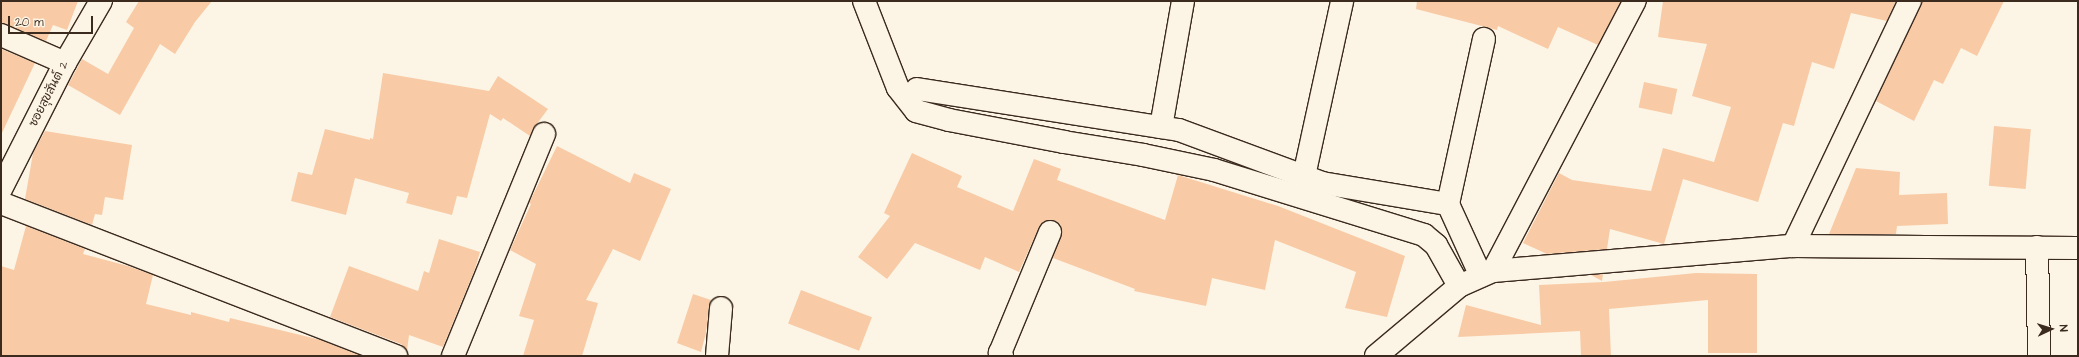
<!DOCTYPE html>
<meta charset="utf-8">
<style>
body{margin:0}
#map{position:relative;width:2079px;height:357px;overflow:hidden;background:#fcf5e5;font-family:"Architects Daughter","Playpen Sans Thai",sans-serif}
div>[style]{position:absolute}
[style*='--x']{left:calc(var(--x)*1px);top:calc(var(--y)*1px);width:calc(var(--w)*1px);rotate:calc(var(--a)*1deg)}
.building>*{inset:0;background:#f8cba6;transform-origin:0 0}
.roads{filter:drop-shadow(1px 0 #3b2a1e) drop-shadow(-1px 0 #3b2a1e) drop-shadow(0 1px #3b2a1e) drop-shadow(0 -1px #3b2a1e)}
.street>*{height:22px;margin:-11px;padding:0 11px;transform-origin:11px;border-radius:11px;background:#fcf5e5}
span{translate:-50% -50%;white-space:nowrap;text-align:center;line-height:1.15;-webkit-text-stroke:4px #fcf5e5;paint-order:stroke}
.street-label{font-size:12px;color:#3b2a1e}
.frame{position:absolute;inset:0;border:2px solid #3b2a1e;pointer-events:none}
.north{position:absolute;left:2031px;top:309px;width:40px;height:40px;-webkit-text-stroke:3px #fcf5e5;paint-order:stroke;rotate:86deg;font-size:11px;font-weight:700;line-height:16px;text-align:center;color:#3b2a1e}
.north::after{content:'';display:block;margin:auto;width:14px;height:18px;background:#3b2a1e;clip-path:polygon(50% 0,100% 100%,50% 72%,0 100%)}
.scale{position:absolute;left:8px;top:16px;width:85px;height:18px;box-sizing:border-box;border:2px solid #3b2a1e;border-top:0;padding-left:5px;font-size:12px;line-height:14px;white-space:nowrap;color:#3b2a1e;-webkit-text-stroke:3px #fcf5e5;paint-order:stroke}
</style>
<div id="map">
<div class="building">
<div style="clip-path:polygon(1px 1px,78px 1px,67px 30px,53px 25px,46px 41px,1px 23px)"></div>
<div style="clip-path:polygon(139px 1px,212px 1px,195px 22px,175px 54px,160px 44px,120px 115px,68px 85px,82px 59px,108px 74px,134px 28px,126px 22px)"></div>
<div style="clip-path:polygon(1417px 1px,1621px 1px,1598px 45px,1558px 27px,1548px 49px,1498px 26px,1497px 30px,1416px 9px)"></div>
<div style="clip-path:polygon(1663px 1px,1896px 1px,1887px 21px,1851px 13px,1834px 69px,1812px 62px,1794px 126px,1783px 123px,1758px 202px,1683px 179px,1664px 244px,1610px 229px,1607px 249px,1547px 254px,1523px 243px,1559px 173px,1572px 180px,1651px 191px,1663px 148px,1714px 162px,1731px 107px,1692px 96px,1707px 44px,1658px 37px)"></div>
<div style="clip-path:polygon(1922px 1px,2004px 1px,1977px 56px,1961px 48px,1943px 84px,1934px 80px,1914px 121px,1876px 101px)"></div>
<div style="clip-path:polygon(1px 49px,35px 63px,1px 135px)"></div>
<div style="clip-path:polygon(383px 73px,489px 91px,498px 76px,548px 109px,533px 129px,530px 136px,503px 118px,501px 121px,490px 114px,467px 198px,457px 196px,452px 215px,406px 203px,409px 193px,355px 178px,346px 215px,291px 201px,298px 172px,312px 175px,325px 129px,370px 140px,370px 138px,373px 139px)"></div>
<div style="left:1644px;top:82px;width:34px;height:26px;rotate:12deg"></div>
<div style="left:1994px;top:126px;width:37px;height:60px;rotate:5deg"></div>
<div style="clip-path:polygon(45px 131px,132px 145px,123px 200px,105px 197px,102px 215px,95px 214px,92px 225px,25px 199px,33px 153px)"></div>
<div style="clip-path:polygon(557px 146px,630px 183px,634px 173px,671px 189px,640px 261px,613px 249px,586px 300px,598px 303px,582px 356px,523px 356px,534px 320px,519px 316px,536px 264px,510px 250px,531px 204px,529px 203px)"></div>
<div style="clip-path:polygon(912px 153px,962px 176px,957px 187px,1013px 211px,1034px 159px,1061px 169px,1057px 180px,1165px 220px,1178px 175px,1278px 206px,1405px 256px,1387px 317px,1345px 308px,1356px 272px,1275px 240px,1265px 290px,1212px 278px,1206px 306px,1134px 291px,1135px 289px,1053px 258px,1062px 231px,1060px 224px,1055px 221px,1049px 220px,1043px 222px,1039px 227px,1019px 272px,985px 257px,980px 270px,915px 243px,887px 279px,858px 257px,890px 216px,884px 213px)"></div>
<div style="clip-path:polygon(1856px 168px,1900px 172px,1899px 195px,1947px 193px,1948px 224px,1897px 226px,1896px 234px,1829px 234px)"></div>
<div style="clip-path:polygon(26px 226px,85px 249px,83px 254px,128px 266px,153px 275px,146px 304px,191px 315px,191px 312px,229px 322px,230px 318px,321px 340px,361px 356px,1px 356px,1px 266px,14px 270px)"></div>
<div style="clip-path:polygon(439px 239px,480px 252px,475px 269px,443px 347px,409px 335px,407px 351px,401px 344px,330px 317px,349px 266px,418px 291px,424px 271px,429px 273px)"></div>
<div style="clip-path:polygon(1696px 273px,1757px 274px,1757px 353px,1708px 353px,1708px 300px,1609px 309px,1611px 356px,1581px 356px,1580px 331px,1458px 337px,1466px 305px,1541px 325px,1539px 285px,1604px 282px)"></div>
<div style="clip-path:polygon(1603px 274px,1602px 281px,1591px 275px)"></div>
<div style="left:801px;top:290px;width:76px;height:36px;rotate:21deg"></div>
<div style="clip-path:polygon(693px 294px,711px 300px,709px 307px,706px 333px,701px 352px,677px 343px)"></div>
</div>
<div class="roads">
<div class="street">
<div style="--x:864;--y:1;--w:93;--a:68.7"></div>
<div style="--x:898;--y:88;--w:29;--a:52"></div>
<div style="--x:916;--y:111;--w:34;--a:15"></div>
<div style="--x:949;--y:120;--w:117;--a:10.8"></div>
<div style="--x:1064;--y:142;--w:80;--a:9.3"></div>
<div style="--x:1143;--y:155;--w:73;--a:11.9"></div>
<div style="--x:1214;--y:170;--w:220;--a:17.2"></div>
<div style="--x:1424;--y:235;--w:16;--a:40"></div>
<div style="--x:1436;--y:245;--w:47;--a:60.7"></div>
<div style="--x:1;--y:35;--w:70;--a:23.6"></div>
<div style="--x:917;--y:89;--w:265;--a:8.9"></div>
<div style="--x:1179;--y:130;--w:153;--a:20.3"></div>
<div style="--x:1322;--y:183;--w:128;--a:9.5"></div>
<div style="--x:1448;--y:204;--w:79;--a:65.4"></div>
<div style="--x:1161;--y:127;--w:128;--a:-80.1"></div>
<div style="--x:1304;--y:176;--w:179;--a:-77.7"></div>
<div style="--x:1;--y:189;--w:141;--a:-63.1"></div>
<div style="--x:65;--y:63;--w:72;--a:-59.9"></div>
<div style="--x:1;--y:203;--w:424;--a:21.2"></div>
<div style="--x:1448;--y:204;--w:169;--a:-77.7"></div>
<div style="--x:1793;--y:246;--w:272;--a:-64.5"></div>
<div style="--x:2037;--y:247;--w:109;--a:88.9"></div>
<div style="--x:1493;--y:271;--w:305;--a:-62.3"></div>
<div style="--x:453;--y:356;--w:240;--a:-67.7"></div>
<div style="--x:717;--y:356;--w:48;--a:-85.2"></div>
<div style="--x:1002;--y:356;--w:4;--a:-124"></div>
<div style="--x:1000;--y:353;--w:131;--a:-67.5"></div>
<div style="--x:1376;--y:356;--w:109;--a:-40.1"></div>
<div style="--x:1459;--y:286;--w:37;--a:-24"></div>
<div style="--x:1493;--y:271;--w:301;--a:-4.8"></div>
<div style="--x:1793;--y:246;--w:285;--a:0.4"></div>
</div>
</div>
<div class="street-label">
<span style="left:49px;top:94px;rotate:-63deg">ซอยสุขสันต์ 2</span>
</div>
<div class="frame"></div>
<div class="north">N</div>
<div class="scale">20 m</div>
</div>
